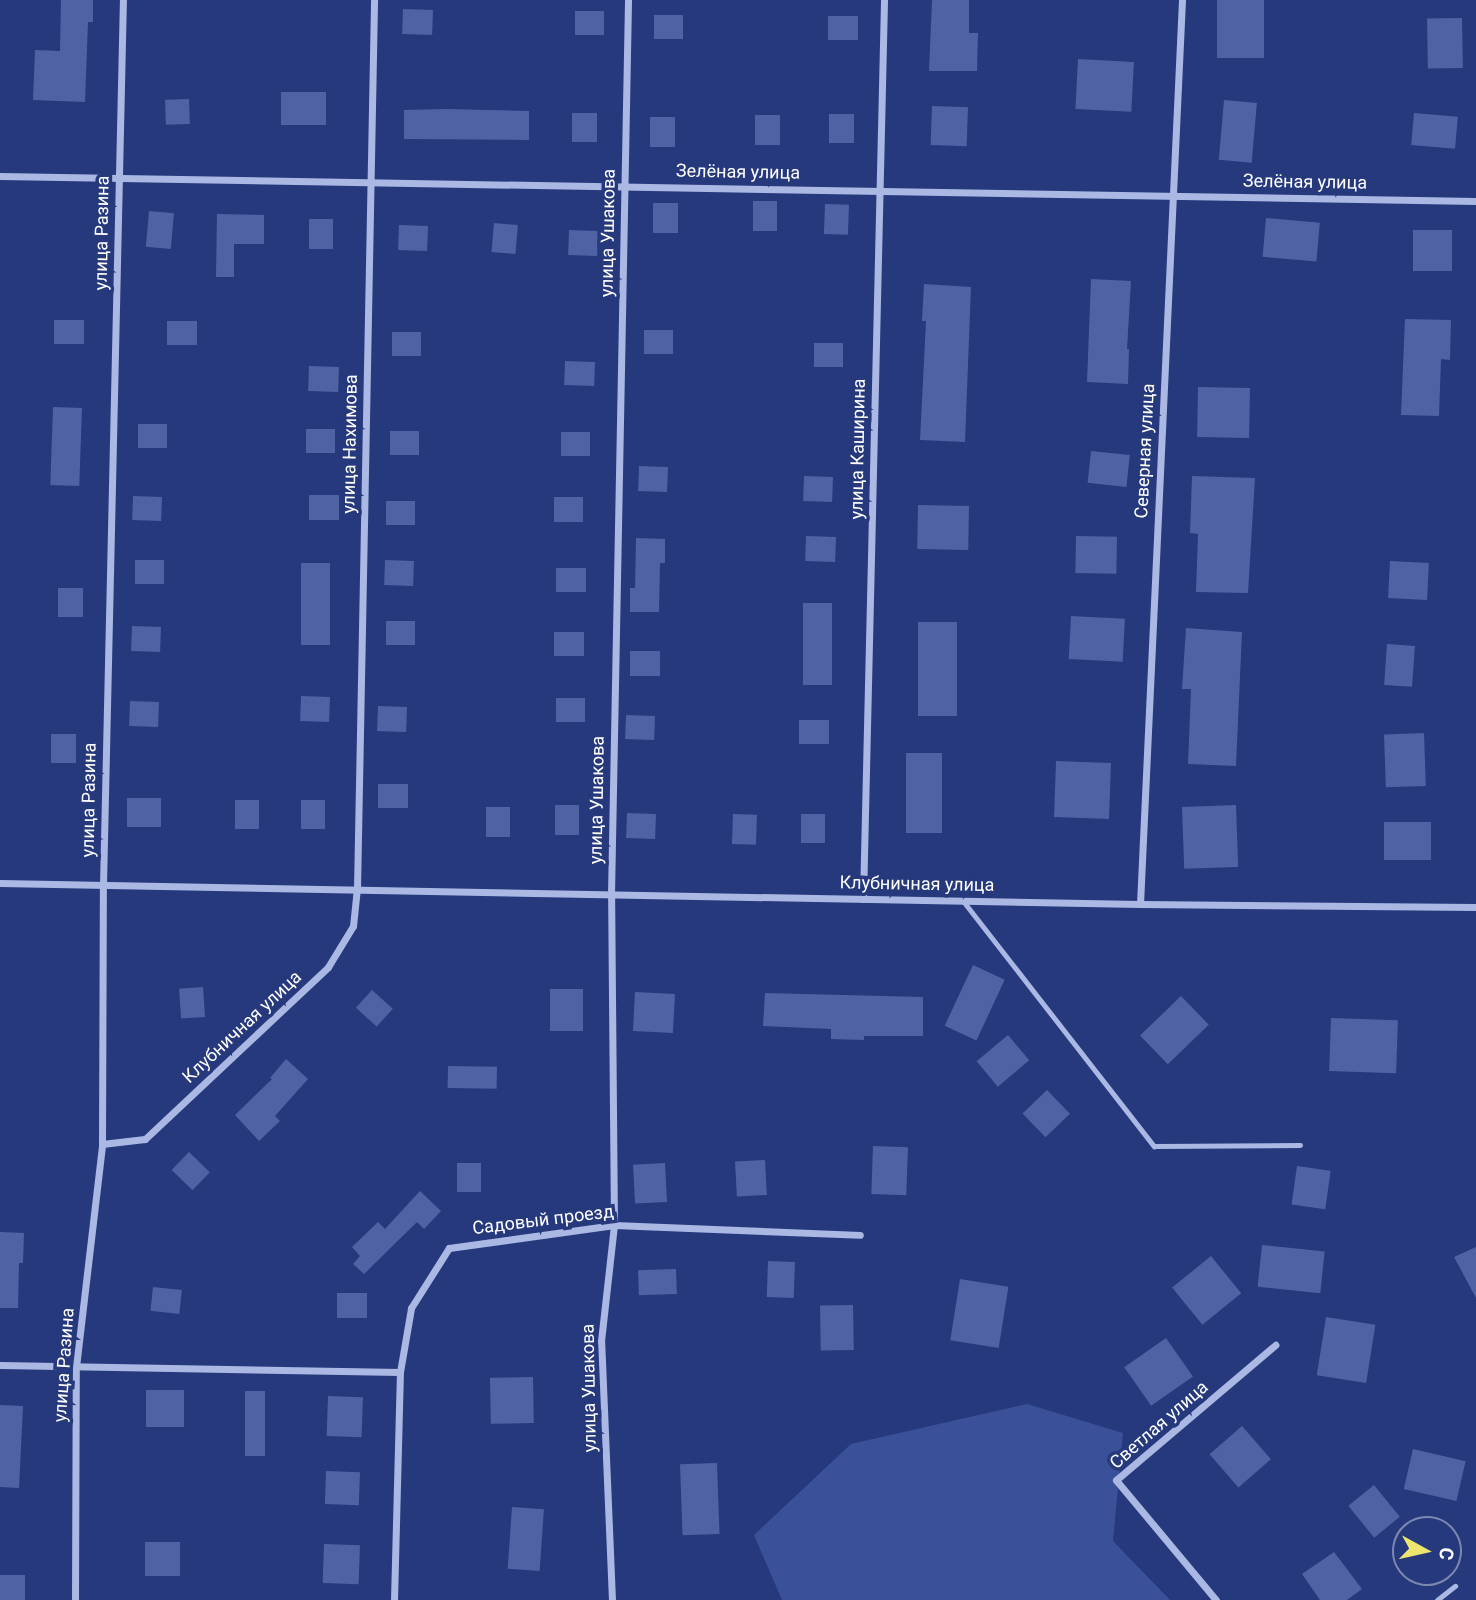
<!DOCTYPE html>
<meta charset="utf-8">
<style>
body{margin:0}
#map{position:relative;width:1476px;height:1600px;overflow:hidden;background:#26397c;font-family:Roboto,sans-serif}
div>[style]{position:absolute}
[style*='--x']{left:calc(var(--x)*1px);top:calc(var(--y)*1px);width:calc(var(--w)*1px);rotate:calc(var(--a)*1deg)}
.green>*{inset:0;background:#3a5199}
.building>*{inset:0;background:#4f62a4;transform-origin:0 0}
.service>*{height:5px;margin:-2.5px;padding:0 2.5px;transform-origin:2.5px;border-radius:2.5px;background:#abb8e4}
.minor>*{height:7px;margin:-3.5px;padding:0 3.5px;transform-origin:3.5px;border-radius:3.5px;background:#abb8e4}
span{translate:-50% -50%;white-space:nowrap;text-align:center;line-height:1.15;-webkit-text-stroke:7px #26397c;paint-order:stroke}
.street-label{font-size:18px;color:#fff}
.north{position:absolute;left:1392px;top:1516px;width:70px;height:70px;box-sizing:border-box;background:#26397c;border:2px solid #7d88b0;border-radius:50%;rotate:98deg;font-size:19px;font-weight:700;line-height:28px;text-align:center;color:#fff}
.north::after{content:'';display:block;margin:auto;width:24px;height:32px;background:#ede470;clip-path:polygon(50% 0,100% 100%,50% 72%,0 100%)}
</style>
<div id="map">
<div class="green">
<div style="clip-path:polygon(1027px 1404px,1123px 1433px,1113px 1541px,1170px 1600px,782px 1600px,754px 1535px,851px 1444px)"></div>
</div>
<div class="building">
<div style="clip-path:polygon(61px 0,93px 0,93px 22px,88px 22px,85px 102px,33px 100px,35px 50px,60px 51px)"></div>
<div style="clip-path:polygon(932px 0,969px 0,969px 33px,978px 33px,977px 71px,929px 71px)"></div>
<div style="left:1217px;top:0;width:47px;height:58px"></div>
<div style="left:403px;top:9px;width:30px;height:25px;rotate:2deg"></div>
<div style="left:575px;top:11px;width:29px;height:24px"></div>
<div style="left:654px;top:15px;width:29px;height:24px"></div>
<div style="left:828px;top:16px;width:30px;height:24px"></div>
<div style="left:1462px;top:18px;width:50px;height:35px;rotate:89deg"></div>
<div style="left:1078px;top:59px;width:56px;height:50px;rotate:3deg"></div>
<div style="left:326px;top:92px;width:33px;height:45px;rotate:90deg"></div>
<div style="left:189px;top:99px;width:25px;height:24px;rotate:88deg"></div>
<div style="left:1224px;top:100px;width:33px;height:60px;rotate:5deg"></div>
<div style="left:932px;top:106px;width:36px;height:39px;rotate:2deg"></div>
<div style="clip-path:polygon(447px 109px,529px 111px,529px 140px,404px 139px,404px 110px)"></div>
<div style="left:572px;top:113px;width:25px;height:29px"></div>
<div style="left:1414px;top:113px;width:44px;height:32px;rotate:5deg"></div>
<div style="left:829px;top:114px;width:25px;height:29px"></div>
<div style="left:755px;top:115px;width:25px;height:30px"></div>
<div style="left:650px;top:117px;width:25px;height:30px"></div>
<div style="left:753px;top:201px;width:24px;height:30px"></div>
<div style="left:653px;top:203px;width:25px;height:30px"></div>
<div style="left:825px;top:204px;width:24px;height:30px;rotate:2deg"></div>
<div style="left:149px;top:211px;width:25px;height:36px;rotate:5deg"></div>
<div style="clip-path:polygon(217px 214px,264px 215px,264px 244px,234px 244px,234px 277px,216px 277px)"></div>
<div style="left:1266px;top:218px;width:54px;height:39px;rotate:5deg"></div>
<div style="left:309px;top:219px;width:24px;height:30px"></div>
<div style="left:494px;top:223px;width:24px;height:29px;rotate:5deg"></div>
<div style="left:399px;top:225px;width:29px;height:25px;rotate:2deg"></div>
<div style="left:569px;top:230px;width:29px;height:25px;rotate:2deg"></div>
<div style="left:1413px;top:230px;width:39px;height:41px"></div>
<div style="clip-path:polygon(1091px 279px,1131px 281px,1127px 349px,1129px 349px,1128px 384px,1087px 382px)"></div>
<div style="clip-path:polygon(924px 284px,971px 287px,965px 442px,920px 440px,926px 321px,922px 321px)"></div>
<div style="clip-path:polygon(1405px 319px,1451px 320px,1450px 360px,1441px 359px,1439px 416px,1401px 415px)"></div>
<div style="left:54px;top:320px;width:30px;height:24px"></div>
<div style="left:167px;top:321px;width:30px;height:24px"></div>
<div style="left:644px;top:330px;width:29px;height:24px"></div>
<div style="left:392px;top:332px;width:29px;height:24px"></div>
<div style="left:814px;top:343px;width:29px;height:24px"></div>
<div style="left:565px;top:361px;width:30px;height:24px;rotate:2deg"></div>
<div style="left:309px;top:366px;width:30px;height:25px;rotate:2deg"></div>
<div style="left:1198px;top:387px;width:52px;height:50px;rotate:1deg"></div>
<div style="left:53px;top:407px;width:29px;height:78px;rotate:2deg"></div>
<div style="left:138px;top:424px;width:29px;height:24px"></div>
<div style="left:306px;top:429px;width:29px;height:24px"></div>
<div style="left:390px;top:431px;width:29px;height:24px"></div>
<div style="left:561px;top:432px;width:29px;height:24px"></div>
<div style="left:1091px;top:451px;width:39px;height:32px;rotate:6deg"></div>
<div style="left:639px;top:466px;width:29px;height:25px;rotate:2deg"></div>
<div style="left:804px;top:476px;width:29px;height:25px;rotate:2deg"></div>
<div style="clip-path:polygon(1192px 476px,1255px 478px,1248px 593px,1196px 592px,1198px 534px,1190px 533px)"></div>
<div style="left:309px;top:495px;width:30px;height:25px"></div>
<div style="left:133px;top:496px;width:29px;height:24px;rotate:2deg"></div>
<div style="left:554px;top:497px;width:29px;height:25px"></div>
<div style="left:386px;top:501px;width:29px;height:24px"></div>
<div style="left:918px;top:505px;width:51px;height:44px;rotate:1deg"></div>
<div style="left:806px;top:536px;width:30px;height:25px;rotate:2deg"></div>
<div style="left:1076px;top:536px;width:41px;height:37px;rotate:1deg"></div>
<div style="clip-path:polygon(636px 538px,665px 539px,665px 563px,660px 563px,659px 612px,630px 612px,630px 588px,635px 588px)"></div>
<div style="left:135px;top:560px;width:29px;height:24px"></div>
<div style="left:385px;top:560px;width:29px;height:25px;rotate:2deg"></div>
<div style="left:1390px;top:561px;width:39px;height:37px;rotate:3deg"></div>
<div style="left:301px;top:563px;width:29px;height:82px"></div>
<div style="left:556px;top:568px;width:30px;height:24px"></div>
<div style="left:58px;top:588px;width:25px;height:29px"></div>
<div style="left:803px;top:603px;width:29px;height:82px"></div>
<div style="left:1071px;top:616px;width:54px;height:43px;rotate:3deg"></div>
<div style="left:386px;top:621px;width:29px;height:24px"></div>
<div style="left:918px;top:622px;width:39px;height:94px"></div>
<div style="left:132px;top:626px;width:29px;height:25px;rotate:2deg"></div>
<div style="clip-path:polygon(1186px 628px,1242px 632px,1236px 766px,1188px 764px,1191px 689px,1182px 689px)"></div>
<div style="left:554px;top:632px;width:30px;height:24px"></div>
<div style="left:1387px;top:644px;width:28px;height:41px;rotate:4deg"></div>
<div style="left:630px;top:651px;width:30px;height:25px"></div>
<div style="left:301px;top:696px;width:29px;height:25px;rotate:2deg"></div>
<div style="left:556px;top:698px;width:29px;height:24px"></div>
<div style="left:130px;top:701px;width:29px;height:25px;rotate:2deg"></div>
<div style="left:378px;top:706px;width:29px;height:25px;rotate:2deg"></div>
<div style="left:626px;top:715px;width:29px;height:24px;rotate:2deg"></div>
<div style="left:799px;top:720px;width:30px;height:24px"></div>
<div style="left:1424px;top:733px;width:53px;height:40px;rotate:88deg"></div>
<div style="left:51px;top:734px;width:25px;height:29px"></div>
<div style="left:906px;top:753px;width:36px;height:80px"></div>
<div style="left:1056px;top:761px;width:55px;height:56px;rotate:2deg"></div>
<div style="left:378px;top:784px;width:30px;height:24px"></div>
<div style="left:127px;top:798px;width:34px;height:29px"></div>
<div style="left:235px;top:800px;width:24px;height:29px"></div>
<div style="left:301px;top:800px;width:24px;height:29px"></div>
<div style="left:555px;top:805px;width:24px;height:30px"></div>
<div style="left:1236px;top:805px;width:62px;height:54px;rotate:88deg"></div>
<div style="left:510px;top:807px;width:30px;height:24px;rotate:90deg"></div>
<div style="left:627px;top:813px;width:29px;height:25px;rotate:2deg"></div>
<div style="left:733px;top:814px;width:24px;height:30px;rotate:2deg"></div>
<div style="left:801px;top:814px;width:24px;height:29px"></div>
<div style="left:1384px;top:822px;width:47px;height:38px"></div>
<div style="left:973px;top:965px;width:35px;height:67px;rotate:25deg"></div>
<div style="left:203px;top:987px;width:30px;height:24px;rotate:86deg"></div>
<div style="left:550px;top:989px;width:33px;height:42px"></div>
<div style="left:372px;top:990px;width:28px;height:24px;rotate:42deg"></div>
<div style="left:635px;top:992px;width:40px;height:39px;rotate:3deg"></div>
<div style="clip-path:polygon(765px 993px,923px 997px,923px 1036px,864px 1036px,864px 1040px,831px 1039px,831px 1029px,763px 1026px)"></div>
<div style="left:1181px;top:996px;width:40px;height:57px;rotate:46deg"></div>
<div style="left:1331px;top:1018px;width:67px;height:53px;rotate:2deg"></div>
<div style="left:1008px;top:1035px;width:33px;height:41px;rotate:50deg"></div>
<div style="clip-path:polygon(286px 1059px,308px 1079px,275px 1116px,280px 1121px,259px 1141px,235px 1115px,272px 1079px,270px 1078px)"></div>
<div style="left:448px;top:1066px;width:49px;height:22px;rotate:1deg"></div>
<div style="left:1047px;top:1090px;width:33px;height:34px;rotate:46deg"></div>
<div style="left:873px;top:1146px;width:35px;height:48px;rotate:2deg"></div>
<div style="left:189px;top:1152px;width:29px;height:25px;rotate:44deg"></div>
<div style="left:765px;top:1160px;width:35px;height:30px;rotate:87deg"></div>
<div style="left:457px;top:1163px;width:24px;height:29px"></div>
<div style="left:665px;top:1163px;width:39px;height:32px;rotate:87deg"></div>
<div style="left:1297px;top:1166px;width:34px;height:39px;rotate:8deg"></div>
<div style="clip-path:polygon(420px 1191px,441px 1211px,424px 1229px,417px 1222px,364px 1274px,353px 1264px,360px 1256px,352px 1247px,378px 1222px,385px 1229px)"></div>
<div style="clip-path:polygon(0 1232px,24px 1233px,23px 1263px,19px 1263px,18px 1308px,0 1308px)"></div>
<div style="left:1262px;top:1245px;width:63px;height:42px;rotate:6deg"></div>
<div style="clip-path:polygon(1476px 1247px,1476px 1298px,1454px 1257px)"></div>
<div style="left:1211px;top:1256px;width:48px;height:50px;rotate:51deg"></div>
<div style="left:768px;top:1261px;width:27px;height:36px;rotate:2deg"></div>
<div style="left:676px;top:1269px;width:25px;height:38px;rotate:88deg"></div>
<div style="left:960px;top:1279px;width:49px;height:62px;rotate:9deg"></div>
<div style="left:153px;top:1287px;width:29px;height:24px;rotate:6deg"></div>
<div style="left:337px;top:1293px;width:30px;height:25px"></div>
<div style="left:853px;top:1305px;width:45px;height:33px;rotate:89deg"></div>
<div style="left:1326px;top:1317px;width:50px;height:59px;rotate:9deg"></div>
<div style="left:1166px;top:1338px;width:47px;height:51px;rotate:55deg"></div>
<div style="left:533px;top:1377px;width:46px;height:43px;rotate:89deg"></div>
<div style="left:146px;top:1390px;width:38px;height:37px"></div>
<div style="left:245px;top:1391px;width:20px;height:65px"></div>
<div style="left:328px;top:1396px;width:35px;height:40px;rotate:2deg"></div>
<div style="clip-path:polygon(0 1405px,23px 1406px,19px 1488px,0 1487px)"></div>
<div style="left:1242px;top:1426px;width:44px;height:43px;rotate:49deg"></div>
<div style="left:1413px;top:1449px;width:54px;height:41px;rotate:13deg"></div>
<div style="left:717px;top:1463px;width:71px;height:37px;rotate:88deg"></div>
<div style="left:326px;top:1471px;width:34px;height:33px;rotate:2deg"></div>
<div style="left:1374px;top:1485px;width:41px;height:33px;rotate:51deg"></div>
<div style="left:512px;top:1507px;width:32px;height:62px;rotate:4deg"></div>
<div style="left:145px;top:1542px;width:35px;height:34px"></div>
<div style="left:324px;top:1544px;width:36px;height:39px;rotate:2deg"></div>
<div style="clip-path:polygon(1334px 1552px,1362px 1589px,1347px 1600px,1320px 1600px,1302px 1574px)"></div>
<div style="left:0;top:1575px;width:25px;height:25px"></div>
</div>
<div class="service">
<div style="--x:963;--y:901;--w:311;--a:52.1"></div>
<div style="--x:1154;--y:1146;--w:146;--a:-0.4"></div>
<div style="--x:1437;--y:1600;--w:23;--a:-38"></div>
</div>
<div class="minor">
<div style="--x:0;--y:176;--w:1476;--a:0.97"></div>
<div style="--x:0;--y:883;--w:1140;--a:1.06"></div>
<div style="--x:1140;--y:904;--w:336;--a:0.5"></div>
<div style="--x:863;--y:899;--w:899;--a:-88.66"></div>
<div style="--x:1140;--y:904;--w:905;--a:-87.34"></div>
<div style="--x:102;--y:1144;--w:43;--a:-6.6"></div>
<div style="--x:145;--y:1139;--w:251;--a:-43.2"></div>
<div style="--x:328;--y:967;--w:48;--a:-58.6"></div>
<div style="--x:353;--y:926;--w:37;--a:-84"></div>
<div style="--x:357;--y:889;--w:889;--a:-88.9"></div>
<div style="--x:0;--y:1365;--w:400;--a:1"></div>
<div style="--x:400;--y:1372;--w:65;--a:-80.2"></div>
<div style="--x:411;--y:1308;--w:71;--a:-57.7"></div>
<div style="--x:449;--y:1248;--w:167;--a:-7.9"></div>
<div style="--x:614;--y:1225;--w:246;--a:2.3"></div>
<div style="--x:75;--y:1600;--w:233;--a:-89.8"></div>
<div style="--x:76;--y:1367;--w:225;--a:-83.3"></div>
<div style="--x:102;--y:1144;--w:259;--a:-89.8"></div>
<div style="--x:103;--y:885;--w:885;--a:-88.71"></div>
<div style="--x:394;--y:1600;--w:228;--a:-88.5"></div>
<div style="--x:612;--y:1600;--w:259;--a:-92.4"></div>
<div style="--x:601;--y:1341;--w:117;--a:-83.6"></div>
<div style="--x:614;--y:1225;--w:330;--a:-90.5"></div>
<div style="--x:611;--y:895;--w:895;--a:-88.91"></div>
<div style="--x:1216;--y:1600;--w:156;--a:-129.8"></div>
<div style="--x:1116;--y:1480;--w:209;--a:-40.3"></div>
</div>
<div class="street-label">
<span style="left:738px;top:172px;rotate:1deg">Зелёная улица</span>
<span style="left:1305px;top:182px;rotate:1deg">Зелёная улица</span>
<span style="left:102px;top:233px;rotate:-89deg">улица Разина</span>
<span style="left:608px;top:233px;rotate:-89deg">улица Ушакова</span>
<span style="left:350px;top:444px;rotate:-89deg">улица Нахимова</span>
<span style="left:858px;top:449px;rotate:-89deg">улица Каширина</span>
<span style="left:1145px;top:451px;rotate:-87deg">Северная улица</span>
<span style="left:89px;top:800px;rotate:-89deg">улица Разина</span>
<span style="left:597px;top:800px;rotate:-89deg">улица Ушакова</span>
<span style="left:917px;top:884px;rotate:1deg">Клубничная улица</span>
<span style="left:242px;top:1027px;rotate:-43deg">Клубничная улица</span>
<span style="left:543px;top:1220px;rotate:-7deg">Садовый проезд</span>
<span style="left:64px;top:1365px;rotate:-86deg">улица Разина</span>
<span style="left:589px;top:1388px;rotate:-91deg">улица Ушакова</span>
<span style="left:1159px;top:1425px;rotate:-41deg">Светлая улица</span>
</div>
<div class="north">С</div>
</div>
